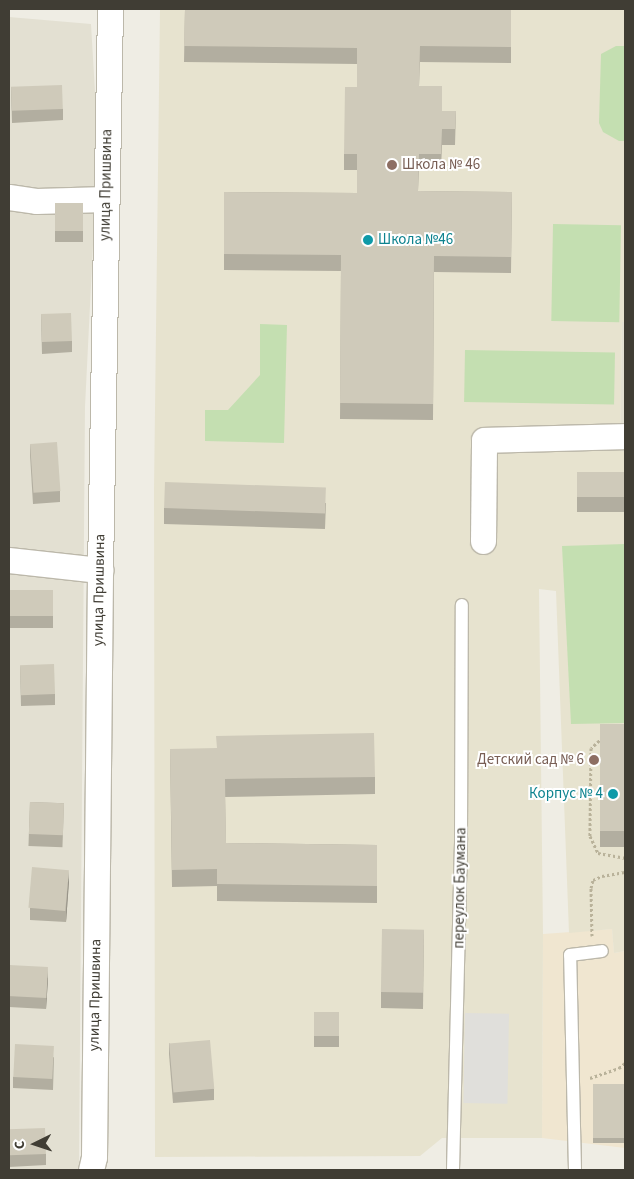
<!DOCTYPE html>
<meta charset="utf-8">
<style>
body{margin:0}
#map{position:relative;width:634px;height:1179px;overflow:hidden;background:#efede4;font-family:"Source Sans 3",sans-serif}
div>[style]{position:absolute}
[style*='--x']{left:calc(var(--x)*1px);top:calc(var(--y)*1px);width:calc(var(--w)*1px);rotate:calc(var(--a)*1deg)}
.residential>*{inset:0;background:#e3e0d2}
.commercial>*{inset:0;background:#f0e6d0}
.education>*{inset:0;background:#e7e3cf}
.green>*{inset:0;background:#c4dfb1;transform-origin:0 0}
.parking>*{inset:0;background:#e0dfdb;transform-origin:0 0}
.path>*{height:3px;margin-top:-1.5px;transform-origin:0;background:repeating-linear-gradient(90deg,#b9b29a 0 2.5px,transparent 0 5px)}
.roads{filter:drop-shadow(1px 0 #bcb8aa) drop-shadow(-1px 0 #bcb8aa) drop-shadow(0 1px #bcb8aa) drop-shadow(0 -1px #bcb8aa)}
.service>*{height:12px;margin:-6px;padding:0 6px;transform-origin:6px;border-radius:6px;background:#fff}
.minor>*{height:25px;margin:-12.5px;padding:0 12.5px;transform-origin:12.5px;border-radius:12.5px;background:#fff}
.wall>*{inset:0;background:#b2aea0;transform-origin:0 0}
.shaded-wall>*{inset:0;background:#918d82}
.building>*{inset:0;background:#cfcaba;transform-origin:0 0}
.dots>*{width:14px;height:14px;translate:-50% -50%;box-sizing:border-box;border:2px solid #fff;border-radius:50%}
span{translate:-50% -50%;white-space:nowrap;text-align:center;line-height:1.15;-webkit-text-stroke:4px #fff;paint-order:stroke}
.education-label{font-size:15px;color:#785e54}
.left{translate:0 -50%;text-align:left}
.right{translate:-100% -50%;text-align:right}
.street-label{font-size:15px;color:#403d34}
.culture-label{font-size:15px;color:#0d838f}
.frame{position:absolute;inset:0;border:10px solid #403d34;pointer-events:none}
.north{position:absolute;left:10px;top:1119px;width:50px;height:50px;-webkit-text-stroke:4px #fff;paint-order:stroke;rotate:266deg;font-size:14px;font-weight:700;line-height:20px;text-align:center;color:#403d34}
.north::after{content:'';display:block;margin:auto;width:18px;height:22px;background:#403d34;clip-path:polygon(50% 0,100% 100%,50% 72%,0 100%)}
</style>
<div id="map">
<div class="residential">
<div style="clip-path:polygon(9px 17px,91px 24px,98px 143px,85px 407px,79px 1169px,9px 1170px)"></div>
<div style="clip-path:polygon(622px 322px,625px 322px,625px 452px,620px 452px)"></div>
</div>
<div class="commercial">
<div style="clip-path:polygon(612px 929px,614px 953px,625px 951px,625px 1148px,542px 1138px,543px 934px)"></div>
</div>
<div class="education">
<div style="clip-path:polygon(160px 9px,625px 9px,625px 322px,622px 322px,620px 451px,625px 452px,625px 951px,614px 953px,612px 929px,569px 933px,556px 591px,539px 589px,543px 934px,542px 1138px,442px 1138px,420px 1156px,155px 1157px,154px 489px)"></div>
</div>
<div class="green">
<div style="clip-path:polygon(616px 46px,625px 46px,625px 141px,619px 141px,603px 132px,599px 123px,601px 54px)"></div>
<div style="left:553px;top:224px;width:68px;height:97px;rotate:1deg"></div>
<div style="clip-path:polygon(260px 324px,287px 325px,284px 443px,205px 441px,205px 410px,228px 410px,260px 375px)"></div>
<div style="left:465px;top:350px;width:150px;height:52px;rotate:1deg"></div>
<div style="clip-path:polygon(625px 544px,625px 723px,571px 724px,562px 546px)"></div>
</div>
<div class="parking">
<div style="left:465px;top:1013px;width:44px;height:90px;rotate:1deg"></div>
</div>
<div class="path">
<div style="--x:603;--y:737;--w:16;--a:137"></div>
<div style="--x:591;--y:748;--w:88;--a:90.7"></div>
<div style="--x:590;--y:836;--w:19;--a:65"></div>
<div style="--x:598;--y:853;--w:27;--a:10"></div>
<div style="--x:592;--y:936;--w:48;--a:-91.2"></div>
<div style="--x:591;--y:888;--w:8;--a:-76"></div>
<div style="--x:593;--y:880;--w:10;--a:-24"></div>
<div style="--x:602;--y:876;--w:23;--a:-10"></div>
<div style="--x:590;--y:1078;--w:31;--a:-19"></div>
<div style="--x:619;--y:1068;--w:8;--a:-40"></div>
</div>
<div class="roads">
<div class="service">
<div style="--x:453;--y:1170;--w:332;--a:-88.6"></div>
<div style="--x:461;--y:838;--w:233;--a:-89.8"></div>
<div style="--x:575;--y:1170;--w:215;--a:-91.3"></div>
<div style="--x:570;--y:955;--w:32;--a:-7"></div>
</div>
<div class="minor">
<div style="--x:9;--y:197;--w:27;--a:8"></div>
<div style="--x:36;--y:201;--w:70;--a:-1.6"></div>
<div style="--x:483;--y:541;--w:101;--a:-89.4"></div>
<div style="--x:484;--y:440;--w:141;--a:-1.6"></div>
<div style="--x:9;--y:560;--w:92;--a:6.3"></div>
<div style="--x:91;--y:1170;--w:13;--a:-77"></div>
<div style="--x:94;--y:1157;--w:587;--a:-89.41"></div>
<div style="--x:100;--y:570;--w:561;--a:-88.98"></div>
</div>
</div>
<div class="wall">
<div style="clip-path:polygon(185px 9px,511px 9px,511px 63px,420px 62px,419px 86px,442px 111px,456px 111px,455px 145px,442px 145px,441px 170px,419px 170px,418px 191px,512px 192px,511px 273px,434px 272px,433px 420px,340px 419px,341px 271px,224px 270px,224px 192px,357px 193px,357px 170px,344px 170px,344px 154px,357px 87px,357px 64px,184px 62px)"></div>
<div style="clip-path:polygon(11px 87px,63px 109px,63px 120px,12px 123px)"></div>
<div style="left:83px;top:203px;width:39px;height:28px;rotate:90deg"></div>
<div style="clip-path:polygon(41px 314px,72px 341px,72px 352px,42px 354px)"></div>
<div style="clip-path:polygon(30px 444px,60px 491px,60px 502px,33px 504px,30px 455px)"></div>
<div style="left:625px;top:472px;width:40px;height:48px;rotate:90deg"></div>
<div style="clip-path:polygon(326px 503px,325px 529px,164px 524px,164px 508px)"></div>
<div style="left:53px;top:590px;width:38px;height:44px;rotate:90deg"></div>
<div style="clip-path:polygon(20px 666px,55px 694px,55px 705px,21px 706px)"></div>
<div style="left:600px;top:724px;width:25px;height:123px"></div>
<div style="clip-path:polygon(170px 749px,375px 777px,375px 794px,225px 797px,226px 843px,377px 845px,377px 903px,217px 901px,217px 886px,172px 887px)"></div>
<div style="left:30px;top:802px;width:34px;height:44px;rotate:2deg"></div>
<div style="clip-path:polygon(69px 881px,66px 922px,30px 920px,30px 908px)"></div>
<div style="clip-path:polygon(424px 930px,423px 1009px,381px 1008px,381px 992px)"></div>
<div style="clip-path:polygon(9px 965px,48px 978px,46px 1009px,9px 1007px)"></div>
<div style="left:314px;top:1012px;width:25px;height:35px"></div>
<div style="clip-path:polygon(169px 1043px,214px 1089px,214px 1100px,173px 1103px,169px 1054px)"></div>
<div style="clip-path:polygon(54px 1057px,53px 1090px,13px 1088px,13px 1077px)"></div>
<div style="left:593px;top:1084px;width:32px;height:59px"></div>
<div style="clip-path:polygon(9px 1130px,46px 1154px,46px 1165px,9px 1167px)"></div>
</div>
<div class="shaded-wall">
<div style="clip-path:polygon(69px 870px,69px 881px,66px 922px,66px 911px)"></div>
<div style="clip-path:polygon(48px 967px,48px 978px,46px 1009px,46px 998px)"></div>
</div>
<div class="building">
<div style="clip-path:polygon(185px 9px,511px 9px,511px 47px,420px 46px,419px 86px,442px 86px,442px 111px,456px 111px,455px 129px,442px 129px,441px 154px,419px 154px,418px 191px,512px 192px,511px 257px,434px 256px,433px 404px,340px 403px,341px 255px,224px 254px,224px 192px,357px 193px,357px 154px,344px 154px,345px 87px,357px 87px,357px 48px,184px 46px)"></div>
<div style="left:62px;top:85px;width:24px;height:51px;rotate:88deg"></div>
<div style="left:83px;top:203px;width:28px;height:28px;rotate:90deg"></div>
<div style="left:71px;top:313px;width:28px;height:30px;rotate:88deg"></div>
<div style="left:57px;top:442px;width:49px;height:27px;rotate:86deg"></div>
<div style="left:625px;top:472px;width:25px;height:48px;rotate:90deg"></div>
<div style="left:165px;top:482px;width:161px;height:26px;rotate:2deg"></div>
<div style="left:53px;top:590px;width:26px;height:44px;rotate:90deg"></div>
<div style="left:54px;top:664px;width:30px;height:34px;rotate:88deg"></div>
<div style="left:600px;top:724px;width:25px;height:107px"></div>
<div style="clip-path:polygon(374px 733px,375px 777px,225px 779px,226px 843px,377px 845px,377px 886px,217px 884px,217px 869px,172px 870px,170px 749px,217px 748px,216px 736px)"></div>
<div style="left:30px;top:802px;width:34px;height:32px;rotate:2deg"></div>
<div style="left:32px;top:867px;width:37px;height:41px;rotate:5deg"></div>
<div style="left:382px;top:929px;width:42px;height:63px;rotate:1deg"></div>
<div style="left:9px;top:965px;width:39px;height:31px;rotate:3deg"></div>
<div style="left:314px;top:1012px;width:25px;height:24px"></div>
<div style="left:210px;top:1040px;width:49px;height:41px;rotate:85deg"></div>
<div style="left:15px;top:1044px;width:39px;height:33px;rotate:3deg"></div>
<div style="left:593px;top:1084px;width:32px;height:54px"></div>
<div style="left:45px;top:1128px;width:26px;height:36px;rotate:88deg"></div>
</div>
<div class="dots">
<div style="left:392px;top:165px;background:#8d6e63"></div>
<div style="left:368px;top:240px;background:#0f9aa8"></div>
<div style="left:594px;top:760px;background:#8d6e63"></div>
<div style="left:613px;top:794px;background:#0f9aa8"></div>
</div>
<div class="education-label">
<span class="left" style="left:402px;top:165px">Школа № 46</span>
<span class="right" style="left:584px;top:760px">Детский сад № 6</span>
</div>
<div class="street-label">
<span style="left:106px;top:185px;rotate:-89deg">улица Пришвина</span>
<span style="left:99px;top:590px;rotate:-89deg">улица Пришвина</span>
<span style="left:460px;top:888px;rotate:-89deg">переулок Баумана</span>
<span style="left:95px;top:995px;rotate:-89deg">улица Пришвина</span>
</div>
<div class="culture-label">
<span class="left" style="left:378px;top:240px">Школа №46</span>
<span class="right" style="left:603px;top:794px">Корпус № 4</span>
</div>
<div class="frame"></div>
<div class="north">С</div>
</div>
